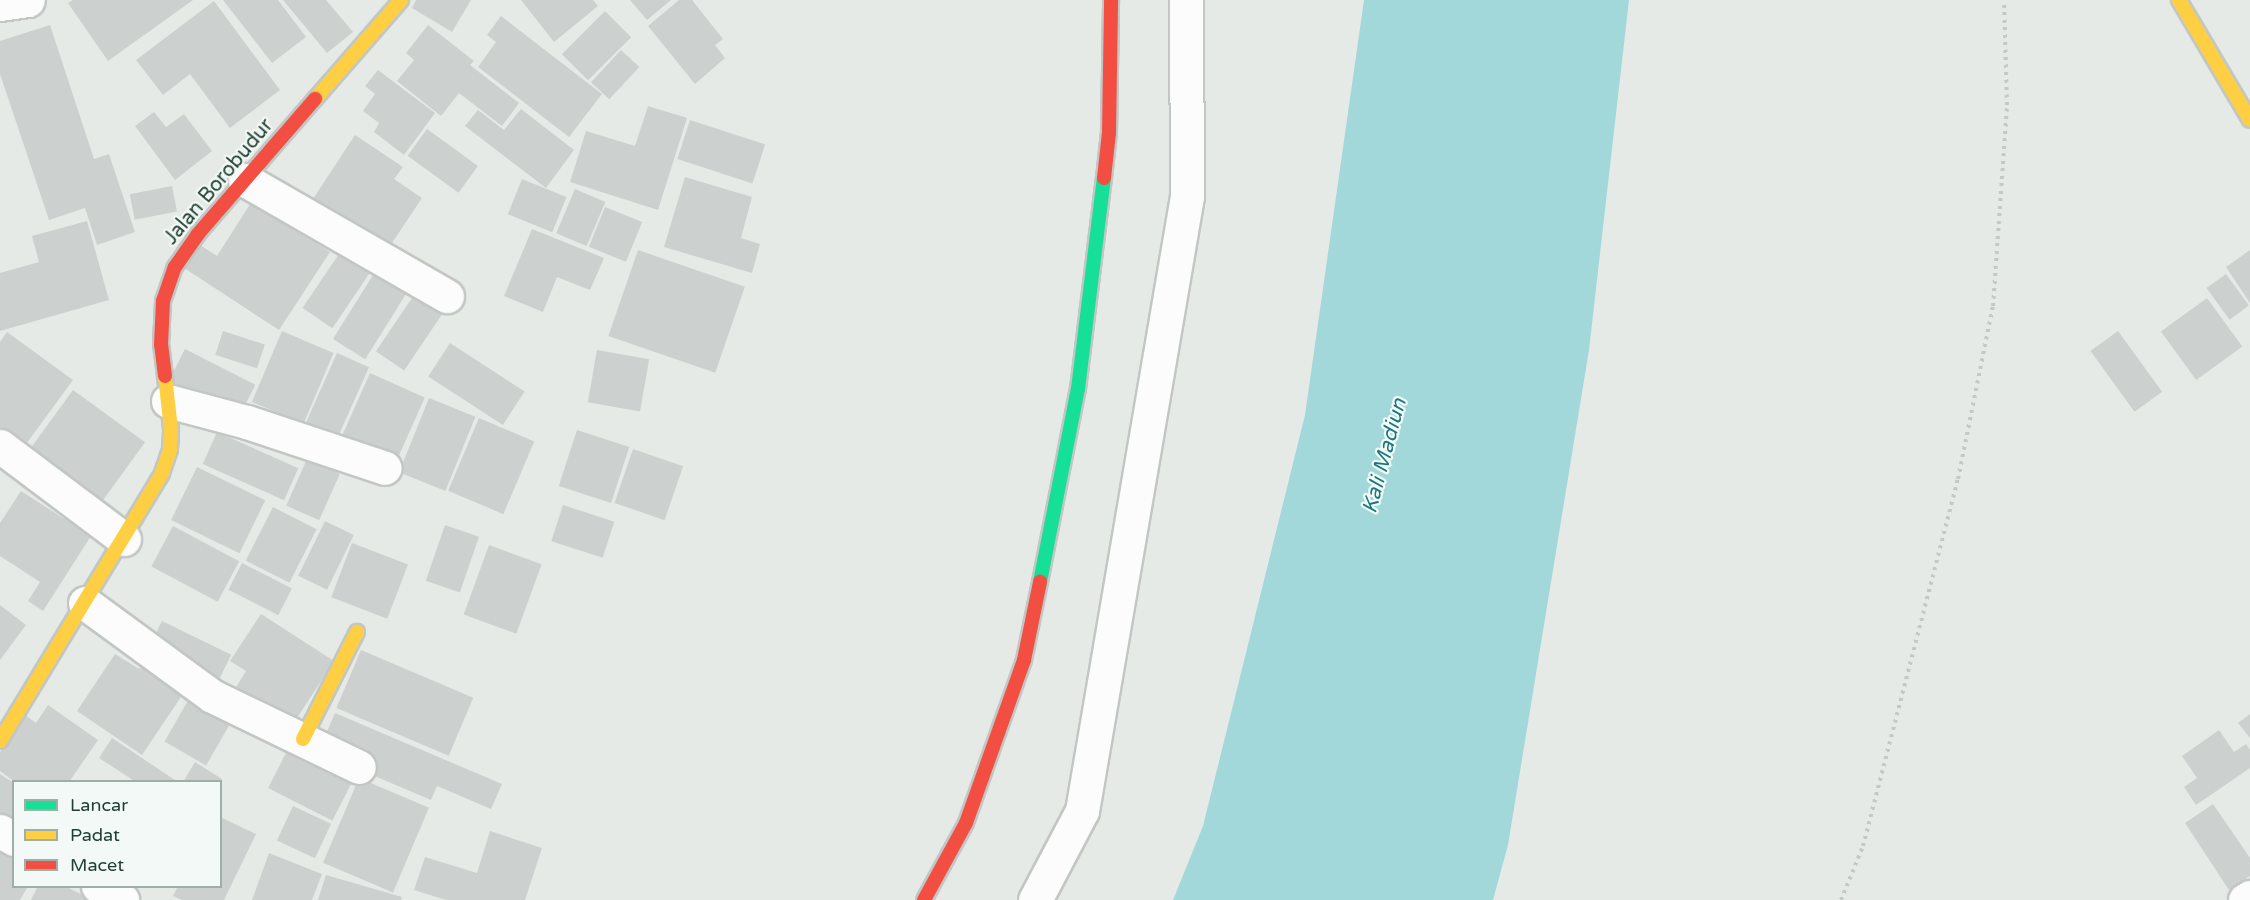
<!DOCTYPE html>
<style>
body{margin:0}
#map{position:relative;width:2250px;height:900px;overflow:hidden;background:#e5eae7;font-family:"Varela Round",sans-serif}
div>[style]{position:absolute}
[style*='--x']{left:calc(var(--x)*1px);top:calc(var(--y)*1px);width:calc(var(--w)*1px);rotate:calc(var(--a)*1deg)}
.water>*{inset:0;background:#a3d8da}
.building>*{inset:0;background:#ccd1cf;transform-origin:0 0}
.path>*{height:4px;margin-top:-2px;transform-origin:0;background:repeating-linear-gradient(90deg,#c2cac5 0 3px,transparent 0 7.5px)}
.roads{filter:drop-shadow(2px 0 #c2c7c4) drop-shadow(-2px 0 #c2c7c4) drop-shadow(0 2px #c2c7c4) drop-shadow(0 -2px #c2c7c4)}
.street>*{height:33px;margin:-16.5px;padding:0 16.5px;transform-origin:16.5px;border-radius:16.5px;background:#fbfcfb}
.fast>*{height:14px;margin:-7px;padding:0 7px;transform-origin:7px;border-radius:7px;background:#16e098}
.slow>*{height:14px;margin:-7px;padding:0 7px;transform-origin:7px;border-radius:7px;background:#ffcf43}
.jam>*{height:14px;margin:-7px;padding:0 7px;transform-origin:7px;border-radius:7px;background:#f24e42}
span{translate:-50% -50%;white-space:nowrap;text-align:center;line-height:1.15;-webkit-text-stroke:4.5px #f3f9f6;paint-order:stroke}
.street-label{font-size:20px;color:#214034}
.water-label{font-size:21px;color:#17797f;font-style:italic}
.legend{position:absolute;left:12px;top:780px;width:210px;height:108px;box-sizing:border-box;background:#f3f9f6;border:2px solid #9fafa8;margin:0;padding:8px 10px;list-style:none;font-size:18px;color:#214034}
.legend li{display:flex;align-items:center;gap:12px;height:30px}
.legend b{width:30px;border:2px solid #9fafa8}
</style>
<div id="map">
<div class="water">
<div style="clip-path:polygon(1364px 0,1629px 0,1589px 350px,1508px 845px,1493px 900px,1173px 900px,1203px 826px,1305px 415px)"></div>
</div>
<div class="building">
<div style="clip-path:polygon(73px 0,193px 0,108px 61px,68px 3px)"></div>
<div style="clip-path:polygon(223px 0,278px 0,306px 37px,272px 63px)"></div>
<div style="clip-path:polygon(283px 0,326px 0,353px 32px,327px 53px)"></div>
<div style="clip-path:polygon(416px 0,471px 0,452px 32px,412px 8px)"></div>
<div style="clip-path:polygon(521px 0,593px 0,598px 6px,554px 42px)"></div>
<div style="clip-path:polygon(630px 0,671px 0,647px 20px)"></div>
<div style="clip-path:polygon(679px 0,692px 0,723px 39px,715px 45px,725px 58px,695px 84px,648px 26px)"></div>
<div style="clip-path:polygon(214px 1px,280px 90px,230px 128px,190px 74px,163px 95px,136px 60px)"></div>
<div style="left:605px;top:11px;width:37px;height:61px;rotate:45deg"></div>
<div style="clip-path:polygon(501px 16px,602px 94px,569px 137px,478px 67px,496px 42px,487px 35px)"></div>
<div style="clip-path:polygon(50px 25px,94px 159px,109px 154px,135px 232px,97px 245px,85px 208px,49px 220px,0 74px,0 41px)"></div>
<div style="clip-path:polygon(428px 25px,474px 61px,470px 65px,519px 103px,502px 126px,459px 93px,441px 116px,397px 81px,414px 60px,406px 53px)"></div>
<div style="left:621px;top:50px;width:25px;height:44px;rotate:43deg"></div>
<div style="clip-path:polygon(378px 70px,435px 113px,404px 155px,374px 132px,379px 123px,363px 111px,375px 94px,365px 86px)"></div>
<div style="clip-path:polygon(648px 106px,687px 118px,658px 210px,570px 182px,586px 131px,635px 146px)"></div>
<div style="clip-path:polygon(521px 109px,574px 150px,546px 188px,465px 126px,478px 110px,504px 130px)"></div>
<div style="clip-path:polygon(154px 112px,166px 127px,184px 114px,212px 151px,175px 180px,135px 126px)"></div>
<div style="left:690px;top:120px;width:79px;height:41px;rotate:18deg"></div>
<div style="left:427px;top:129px;width:63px;height:33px;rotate:36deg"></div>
<div style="clip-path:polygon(355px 135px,403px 167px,394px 179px,422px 198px,384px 255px,309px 205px)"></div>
<div style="clip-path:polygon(685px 177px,752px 197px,741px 238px,760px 244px,752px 273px,664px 247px)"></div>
<div style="left:522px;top:179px;width:48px;height:38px;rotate:22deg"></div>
<div style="left:172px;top:186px;width:26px;height:43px;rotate:79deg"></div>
<div style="left:575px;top:189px;width:33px;height:48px;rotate:23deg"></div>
<div style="clip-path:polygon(252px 201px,330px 252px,279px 330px,181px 266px,197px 243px,217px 256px)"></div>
<div style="left:605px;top:207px;width:40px;height:43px;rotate:22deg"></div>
<div style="clip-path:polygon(87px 221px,109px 300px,0 331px,0 273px,39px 262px,32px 236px)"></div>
<div style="clip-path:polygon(532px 229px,604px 258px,590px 290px,557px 277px,543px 312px,504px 296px)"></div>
<div style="left:345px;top:245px;width:36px;height:76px;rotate:34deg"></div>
<div style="left:638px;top:250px;width:113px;height:91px;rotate:19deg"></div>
<div style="clip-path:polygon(2250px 250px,2250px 303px,2226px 267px)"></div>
<div style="left:378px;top:267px;width:38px;height:85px;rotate:32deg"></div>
<div style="left:2226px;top:274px;width:39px;height:24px;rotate:54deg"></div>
<div style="left:414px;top:295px;width:34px;height:68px;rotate:34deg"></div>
<div style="left:2207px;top:298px;width:60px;height:57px;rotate:54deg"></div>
<div style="left:223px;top:331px;width:44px;height:25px;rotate:18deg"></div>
<div style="left:282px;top:331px;width:56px;height:77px;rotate:23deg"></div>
<div style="left:2118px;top:331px;width:75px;height:34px;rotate:54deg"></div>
<div style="clip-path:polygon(7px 332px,73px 380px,21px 451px,0 436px,0 342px)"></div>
<div style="left:450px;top:343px;width:89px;height:40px;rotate:33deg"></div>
<div style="left:185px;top:349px;width:79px;height:35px;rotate:27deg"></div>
<div style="left:597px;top:350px;width:53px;height:53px;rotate:10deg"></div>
<div style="left:337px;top:353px;width:35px;height:81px;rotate:24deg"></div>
<div style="left:370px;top:373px;width:60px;height:76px;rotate:24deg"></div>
<div style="left:73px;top:390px;width:89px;height:80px;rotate:36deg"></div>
<div style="left:429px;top:398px;width:50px;height:80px;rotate:22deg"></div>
<div style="left:479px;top:418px;width:60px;height:79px;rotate:23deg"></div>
<div style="left:577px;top:430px;width:55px;height:59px;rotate:18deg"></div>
<div style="left:217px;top:432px;width:89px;height:35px;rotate:24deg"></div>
<div style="left:633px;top:449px;width:53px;height:57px;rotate:19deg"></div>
<div style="left:307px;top:459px;width:36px;height:51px;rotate:24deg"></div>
<div style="left:197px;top:467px;width:76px;height:59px;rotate:26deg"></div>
<div style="clip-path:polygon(21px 491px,91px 536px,43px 611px,28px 601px,40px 582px,0 556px,0 523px)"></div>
<div style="left:563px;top:505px;width:54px;height:38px;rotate:18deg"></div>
<div style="left:273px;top:507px;width:49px;height:60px;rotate:27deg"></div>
<div style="left:325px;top:521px;width:32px;height:61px;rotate:26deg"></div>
<div style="left:445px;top:525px;width:36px;height:59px;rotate:19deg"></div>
<div style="left:173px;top:526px;width:75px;height:46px;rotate:28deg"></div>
<div style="left:352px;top:543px;width:60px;height:58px;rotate:21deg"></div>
<div style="left:489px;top:545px;width:56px;height:74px;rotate:20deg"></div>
<div style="left:242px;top:563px;width:56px;height:30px;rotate:27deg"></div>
<div style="clip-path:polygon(0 605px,26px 625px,0 660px)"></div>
<div style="clip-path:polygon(261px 614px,334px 661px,290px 729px,233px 692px,246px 671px,230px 661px)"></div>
<div style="left:162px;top:621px;width:77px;height:29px;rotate:26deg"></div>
<div style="left:361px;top:650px;width:122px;height:63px;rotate:23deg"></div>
<div style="clip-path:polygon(115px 654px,139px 669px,149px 654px,191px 682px,142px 755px,77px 711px)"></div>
<div style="left:189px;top:699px;width:48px;height:49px;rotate:30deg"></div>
<div style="clip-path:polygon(48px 705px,98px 740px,69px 782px,15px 782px,0 771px,0 752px,25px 715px,36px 723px)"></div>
<div style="clip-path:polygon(335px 713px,502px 784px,491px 809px,437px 786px,431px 800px,318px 752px)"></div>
<div style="clip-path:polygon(2250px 714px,2250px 738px,2238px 723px)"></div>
<div style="clip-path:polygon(2219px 730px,2234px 752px,2246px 744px,2250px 750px,2250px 768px,2196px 805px,2184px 787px,2197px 778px,2182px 756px)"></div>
<div style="clip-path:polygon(112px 738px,178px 782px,136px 782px,99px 758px)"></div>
<div style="left:289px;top:747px;width:72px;height:46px;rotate:27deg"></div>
<div style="clip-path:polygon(195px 762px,222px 779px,220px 782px,183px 782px)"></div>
<div style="clip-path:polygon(0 774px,14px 783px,14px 835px,0 826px)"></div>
<div style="left:359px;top:778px;width:76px;height:92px;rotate:23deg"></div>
<div style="clip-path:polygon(2213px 804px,2250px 858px,2250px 876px,2229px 890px,2185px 823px)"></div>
<div style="left:293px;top:806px;width:42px;height:38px;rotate:25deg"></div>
<div style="clip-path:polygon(220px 817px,256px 834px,224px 900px,182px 900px,173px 896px,178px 886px,220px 886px)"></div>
<div style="clip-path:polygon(490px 831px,542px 848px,525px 900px,446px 900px,414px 890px,425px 857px,477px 873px)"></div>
<div style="clip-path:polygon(0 850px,14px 858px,14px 886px,28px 886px,20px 900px,0 900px)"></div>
<div style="clip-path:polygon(269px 853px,322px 874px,312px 900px,252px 900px)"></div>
<div style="clip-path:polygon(326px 875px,402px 897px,401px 900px,318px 900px)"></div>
<div style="clip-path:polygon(38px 886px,65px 886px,92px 900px,31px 900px)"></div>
</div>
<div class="path">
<div style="--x:1841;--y:900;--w:58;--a:-67.8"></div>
<div style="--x:1863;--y:846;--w:379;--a:-75.5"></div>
<div style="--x:1958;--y:479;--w:177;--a:-78.6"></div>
<div style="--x:1993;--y:306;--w:201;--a:-86"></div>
<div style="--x:2007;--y:105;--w:105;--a:-91.6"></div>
</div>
<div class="roads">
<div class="street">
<div style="--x:0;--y:4;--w:28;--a:-8"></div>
<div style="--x:245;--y:180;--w:233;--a:29.9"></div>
<div style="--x:168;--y:401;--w:82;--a:14.9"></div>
<div style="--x:247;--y:422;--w:145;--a:18.4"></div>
<div style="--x:0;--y:446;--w:155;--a:36.9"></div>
<div style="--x:85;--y:603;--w:157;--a:36.2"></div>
<div style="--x:212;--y:696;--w:163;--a:25.8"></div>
<div style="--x:0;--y:831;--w:16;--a:30"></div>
<div style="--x:98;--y:886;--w:28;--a:30"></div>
<div style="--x:1035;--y:900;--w:101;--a:-62.2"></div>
<div style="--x:1082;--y:811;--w:624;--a:-80.31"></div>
<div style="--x:1187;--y:196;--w:196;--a:-90.3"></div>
<div style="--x:2245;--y:900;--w:6;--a:-31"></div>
</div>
<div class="fast">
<div style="--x:1040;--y:582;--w:197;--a:-78.9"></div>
<div style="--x:1078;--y:389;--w:213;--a:-83"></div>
</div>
<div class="slow">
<div style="--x:2179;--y:0;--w:139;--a:59.4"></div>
<div style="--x:315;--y:99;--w:131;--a:-49"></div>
<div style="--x:303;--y:739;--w:120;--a:-63.2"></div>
<div style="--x:0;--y:741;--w:313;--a:-58.8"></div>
<div style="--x:162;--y:473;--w:24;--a:-71"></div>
<div style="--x:170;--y:450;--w:21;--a:-87"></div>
<div style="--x:171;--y:429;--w:53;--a:-96.5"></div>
</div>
<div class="jam">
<div style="--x:1104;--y:178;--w:45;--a:-83.7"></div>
<div style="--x:1109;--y:133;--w:133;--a:-89.1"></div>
<div style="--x:165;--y:376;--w:31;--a:-97"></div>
<div style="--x:161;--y:345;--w:44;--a:-87.4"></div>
<div style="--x:163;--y:301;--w:36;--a:-71"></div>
<div style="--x:175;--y:267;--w:40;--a:-55.1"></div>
<div style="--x:198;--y:234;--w:179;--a:-49.1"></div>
<div style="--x:924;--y:900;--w:88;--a:-61.4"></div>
<div style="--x:966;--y:823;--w:173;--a:-70.4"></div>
<div style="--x:1024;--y:660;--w:80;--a:-78.4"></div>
</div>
</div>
<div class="street-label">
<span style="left:219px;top:182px;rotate:-50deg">Jalan Borobudur</span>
</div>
<div class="water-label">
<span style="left:1385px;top:456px;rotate:-75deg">Kali Madiun</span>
</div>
<ul class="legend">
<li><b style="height:8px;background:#16e098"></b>Lancar</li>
<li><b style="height:8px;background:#ffcf43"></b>Padat</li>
<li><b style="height:8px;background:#f24e42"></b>Macet</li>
</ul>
</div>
